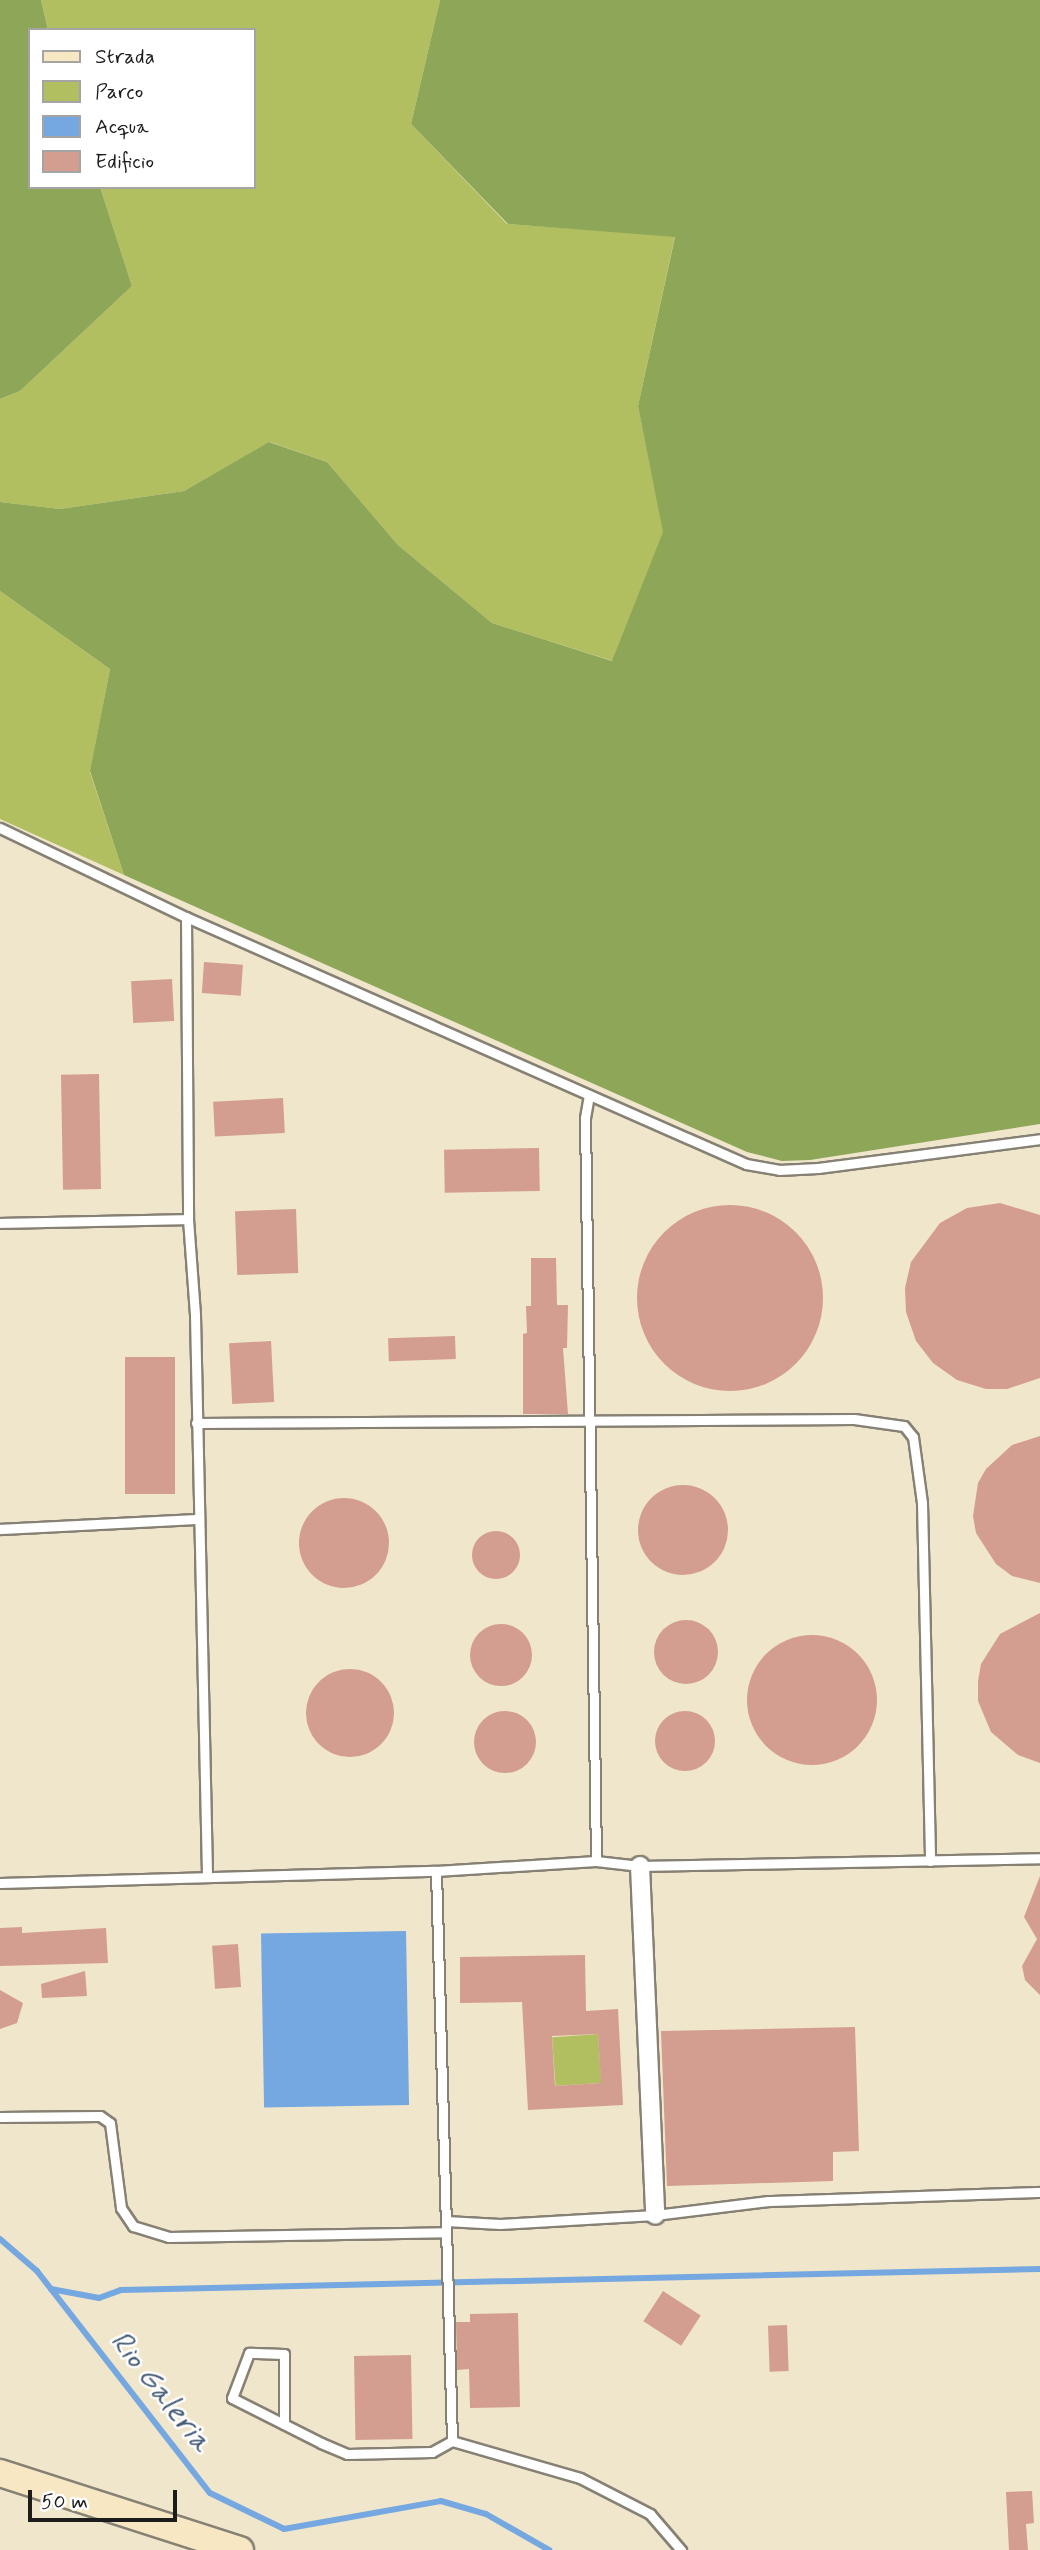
<!DOCTYPE html>
<style>
body{margin:0}
#map{position:relative;width:1040px;height:2550px;overflow:hidden;background:#f0e6cb;font-family:Mynerve,sans-serif}
div>[style]{position:absolute}
[style*='--x']{left:calc(var(--x)*1px);top:calc(var(--y)*1px);width:calc(var(--w)*1px);rotate:calc(var(--a)*1deg)}
.green>*{inset:0;background:#b2bf61;transform-origin:0 0}
.forest>*{inset:0;background:#8da657}
.water>*{inset:0;background:#75a7e1;transform-origin:0 0}
.stream>*{height:6px;margin:-3px;padding:0 3px;transform-origin:3px;border-radius:3px;background:#75a7e1}
.building>*{inset:0;background:#d39d90;transform-origin:0 0}
.round{border-radius:50%}
.roads{filter:drop-shadow(2px 0 #868174) drop-shadow(-2px 0 #868174) drop-shadow(0 2px #868174) drop-shadow(0 -2px #868174)}
.lane>*{height:9px;margin:-4.5px;padding:0 4.5px;transform-origin:4.5px;border-radius:4.5px;background:#fff}
.street>*{height:18px;margin:-9px;padding:0 9px;transform-origin:9px;border-radius:9px;background:#fff}
.secondary>*{height:26px;margin:-13px;padding:0 13px;transform-origin:13px;border-radius:13px;background:#f7e8c3}
span{translate:-50% -50%;white-space:nowrap;text-align:center;line-height:1.15;-webkit-text-stroke:5px #fff;paint-order:stroke}
.water-label{font-size:30px;color:#445b75;font-style:italic}
.legend{position:absolute;left:28px;top:28px;width:228px;height:161px;box-sizing:border-box;background:#fff;border:2px solid #a4a4a4;margin:0;padding:9px 12px;list-style:none;font-size:21px;color:#1c1c1c}
.legend li{display:flex;align-items:center;gap:14px;height:35px}
.legend b{width:35px;border:2px solid #a4a4a4}
.scale{position:absolute;left:28px;top:2490px;width:149px;height:32px;box-sizing:border-box;border:4px solid #1c1c1c;border-top:0;padding-left:9px;font-size:21px;line-height:24px;white-space:nowrap;color:#1c1c1c;-webkit-text-stroke:5px #fff;paint-order:stroke}
</style>
<div id="map">
<div class="green">
<div style="clip-path:polygon(41px 0,440px 0,411px 124px,507px 224px,675px 236px,638px 406px,664px 532px,613px 661px,492px 623px,398px 545px,327px 462px,270px 442px,184px 491px,60px 509px,0 502px,0 399px,20px 391px,132px 286px,100px 187px,254px 187px,254px 30px,48px 30px)"></div>
<div style="clip-path:polygon(0 591px,110px 669px,90px 772px,124px 875px,0 819px)"></div>
<div style="left:598px;top:2034px;width:49px;height:46px;rotate:86deg"></div>
</div>
<div class="forest">
<div style="clip-path:polygon(0 0,41px 0,48px 30px,30px 30px,30px 187px,100px 187px,132px 286px,20px 391px,0 399px)"></div>
<div style="clip-path:polygon(440px 0,1040px 0,1040px 1124px,810px 1160px,782px 1161px,747px 1152px,124px 875px,90px 771px,110px 669px,0 591px,0 502px,60px 509px,184px 491px,269px 442px,327px 462px,398px 545px,492px 623px,612px 661px,663px 532px,638px 406px,675px 237px,508px 224px,411px 124px)"></div>
</div>
<div class="water">
<div style="left:406px;top:1931px;width:174px;height:145px;rotate:89deg"></div>
</div>
<div class="stream">
<div style="--x:0;--y:2239;--w:49;--a:40.9"></div>
<div style="--x:37;--y:2271;--w:281;--a:52.1"></div>
<div style="--x:210;--y:2493;--w:82;--a:25.9"></div>
<div style="--x:284;--y:2529;--w:159;--a:-10.1"></div>
<div style="--x:441;--y:2501;--w:47;--a:16.1"></div>
<div style="--x:486;--y:2514;--w:73;--a:29.7"></div>
<div style="--x:51;--y:2289;--w:49;--a:10.6"></div>
<div style="--x:99;--y:2298;--w:23;--a:-20"></div>
<div style="--x:121;--y:2290;--w:919;--a:-1.31"></div>
</div>
<div class="building">
<div style="left:204px;top:962px;width:39px;height:31px;rotate:4deg"></div>
<div style="left:172px;top:979px;width:42px;height:41px;rotate:87deg"></div>
<div style="left:99px;top:1074px;width:115px;height:38px;rotate:89deg"></div>
<div style="left:283px;top:1098px;width:35px;height:70px;rotate:87deg"></div>
<div style="left:539px;top:1148px;width:43px;height:95px;rotate:89deg"></div>
<div style="clip-path:polygon(1000px 1203px,1040px 1215px,1040px 1378px,1007px 1389px,986px 1389px,957px 1380px,933px 1363px,916px 1341px,906px 1312px,905px 1288px,911px 1262px,940px 1223px,967px 1208px)"></div>
<div class="round" style="left:637px;top:1205px;width:186px;height:186px"></div>
<div style="left:296px;top:1209px;width:64px;height:61px;rotate:88deg"></div>
<div style="clip-path:polygon(531px 1258px,556px 1258px,557px 1305px,568px 1305px,567px 1348px,563px 1348px,568px 1414px,523px 1414px,523px 1334px,527px 1333px,526px 1306px,531px 1306px)"></div>
<div style="left:455px;top:1336px;width:23px;height:67px;rotate:88deg"></div>
<div style="left:271px;top:1341px;width:61px;height:42px;rotate:87deg"></div>
<div style="left:125px;top:1357px;width:50px;height:137px"></div>
<div style="clip-path:polygon(1040px 1436px,1040px 1583px,1012px 1576px,996px 1564px,976px 1533px,973px 1516px,978px 1483px,986px 1469px,1012px 1445px)"></div>
<div class="round" style="left:638px;top:1485px;width:90px;height:90px"></div>
<div class="round" style="left:299px;top:1498px;width:90px;height:90px"></div>
<div class="round" style="left:472px;top:1531px;width:48px;height:48px"></div>
<div style="clip-path:polygon(1040px 1613px,1040px 1763px,1018px 1755px,991px 1732px,978px 1701px,978px 1681px,981px 1664px,1000px 1634px)"></div>
<div class="round" style="left:654px;top:1620px;width:64px;height:64px"></div>
<div class="round" style="left:470px;top:1624px;width:62px;height:62px"></div>
<div class="round" style="left:747px;top:1635px;width:130px;height:130px"></div>
<div class="round" style="left:306px;top:1669px;width:88px;height:88px"></div>
<div class="round" style="left:655px;top:1711px;width:60px;height:60px"></div>
<div class="round" style="left:474px;top:1711px;width:62px;height:62px"></div>
<div style="clip-path:polygon(1040px 1876px,1040px 1995px,1025px 1980px,1022px 1966px,1037px 1939px,1024px 1917px)"></div>
<div style="clip-path:polygon(22px 1927px,22px 1933px,106px 1928px,108px 1963px,0 1966px,0 1928px)"></div>
<div style="left:238px;top:1944px;width:43px;height:26px;rotate:86deg"></div>
<div style="clip-path:polygon(evenodd,585px 1955px,586px 2011px,618px 2009px,623px 2105px,528px 2110px,522px 2002px,460px 2003px,460px 1957px,585px 1955px,598px 2034px,601px 2083px,555px 2086px,552px 2036px,598px 2034px)"></div>
<div style="clip-path:polygon(85px 1971px,87px 1996px,42px 1998px,41px 1984px)"></div>
<div style="clip-path:polygon(0 1990px,23px 2003px,17px 2023px,0 2029px)"></div>
<div style="clip-path:polygon(855px 2027px,859px 2151px,833px 2152px,833px 2181px,667px 2186px,661px 2031px)"></div>
<div style="left:663px;top:2291px;width:45px;height:36px;rotate:33deg"></div>
<div style="clip-path:polygon(518px 2313px,520px 2407px,470px 2408px,469px 2369px,457px 2370px,456px 2322px,470px 2322px,470px 2314px)"></div>
<div style="left:787px;top:2325px;width:46px;height:19px;rotate:88deg"></div>
<div style="left:411px;top:2355px;width:84px;height:57px;rotate:89deg"></div>
<div style="clip-path:polygon(1032px 2491px,1034px 2523px,1026px 2524px,1028px 2550px,1009px 2550px,1006px 2492px)"></div>
</div>
<div class="roads">
<div class="lane">
<div style="--x:0;--y:828;--w:206;--a:25.6"></div>
<div style="--x:186;--y:917;--w:612;--a:23.8"></div>
<div style="--x:746;--y:1164;--w:34;--a:10"></div>
<div style="--x:779;--y:1170;--w:39;--a:-3"></div>
<div style="--x:818;--y:1168;--w:224;--a:-7.4"></div>
<div style="--x:186;--y:917;--w:302;--a:89.6"></div>
<div style="--x:188;--y:1219;--w:96;--a:85.8"></div>
<div style="--x:195;--y:1315;--w:561;--a:88.77"></div>
<div style="--x:589;--y:1095;--w:23;--a:100"></div>
<div style="--x:585;--y:1118;--w:743;--a:89.15"></div>
<div style="--x:0;--y:1223;--w:188;--a:-1.2"></div>
<div style="--x:196;--y:1423;--w:658;--a:-0.35"></div>
<div style="--x:854;--y:1419;--w:50;--a:8"></div>
<div style="--x:904;--y:1426;--w:14;--a:51"></div>
<div style="--x:913;--y:1437;--w:67;--a:82.2"></div>
<div style="--x:922;--y:1503;--w:358;--a:88.7"></div>
<div style="--x:0;--y:1529;--w:197;--a:-2.9"></div>
<div style="--x:436;--y:1871;--w:570;--a:88.39"></div>
<div style="--x:452;--y:2441;--w:133;--a:16.1"></div>
<div style="--x:580;--y:2478;--w:79;--a:27.2"></div>
<div style="--x:650;--y:2514;--w:48;--a:49.3"></div>
<div style="--x:0;--y:1883;--w:436;--a:-1.6"></div>
<div style="--x:436;--y:1871;--w:160;--a:-3.6"></div>
<div style="--x:596;--y:1861;--w:44;--a:6.5"></div>
<div style="--x:640;--y:1866;--w:400;--a:-1.1"></div>
<div style="--x:0;--y:2117;--w:100;--a:-0.6"></div>
<div style="--x:100;--y:2116;--w:12;--a:35"></div>
<div style="--x:110;--y:2123;--w:86;--a:82.6"></div>
<div style="--x:121;--y:2208;--w:22;--a:56"></div>
<div style="--x:133;--y:2226;--w:38;--a:17"></div>
<div style="--x:169;--y:2237;--w:277;--a:-1"></div>
<div style="--x:446;--y:2221;--w:54;--a:3.2"></div>
<div style="--x:500;--y:2224;--w:155;--a:-3.3"></div>
<div style="--x:655;--y:2215;--w:114;--a:-7.1"></div>
<div style="--x:768;--y:2201;--w:272;--a:-1.9"></div>
<div style="--x:284;--y:2424;--w:70;--a:-90"></div>
<div style="--x:284;--y:2354;--w:35;--a:-178"></div>
<div style="--x:249;--y:2353;--w:48;--a:110.7"></div>
<div style="--x:232;--y:2398;--w:100;--a:26.8"></div>
<div style="--x:321;--y:2443;--w:28;--a:23"></div>
<div style="--x:347;--y:2454;--w:85;--a:-1.3"></div>
<div style="--x:432;--y:2452;--w:23;--a:-29"></div>
</div>
<div class="street">
<div style="--x:640;--y:1866;--w:349;--a:87.5"></div>
</div>
<div class="secondary">
<div style="--x:0;--y:2473;--w:252;--a:17.8"></div>
</div>
</div>
<div class="water-label">
<span style="left:160px;top:2392px;rotate:52deg">Rio Galeria</span>
</div>
<ul class="legend">
<li><b style="height:9px;background:#f7e8c3"></b>Strada</li>
<li><b style="height:19px;background:#b2bf61"></b>Parco</li>
<li><b style="height:19px;background:#75a7e1"></b>Acqua</li>
<li><b style="height:19px;background:#d39d90"></b>Edificio</li>
</ul>
<div class="scale">50 m</div>
</div>
